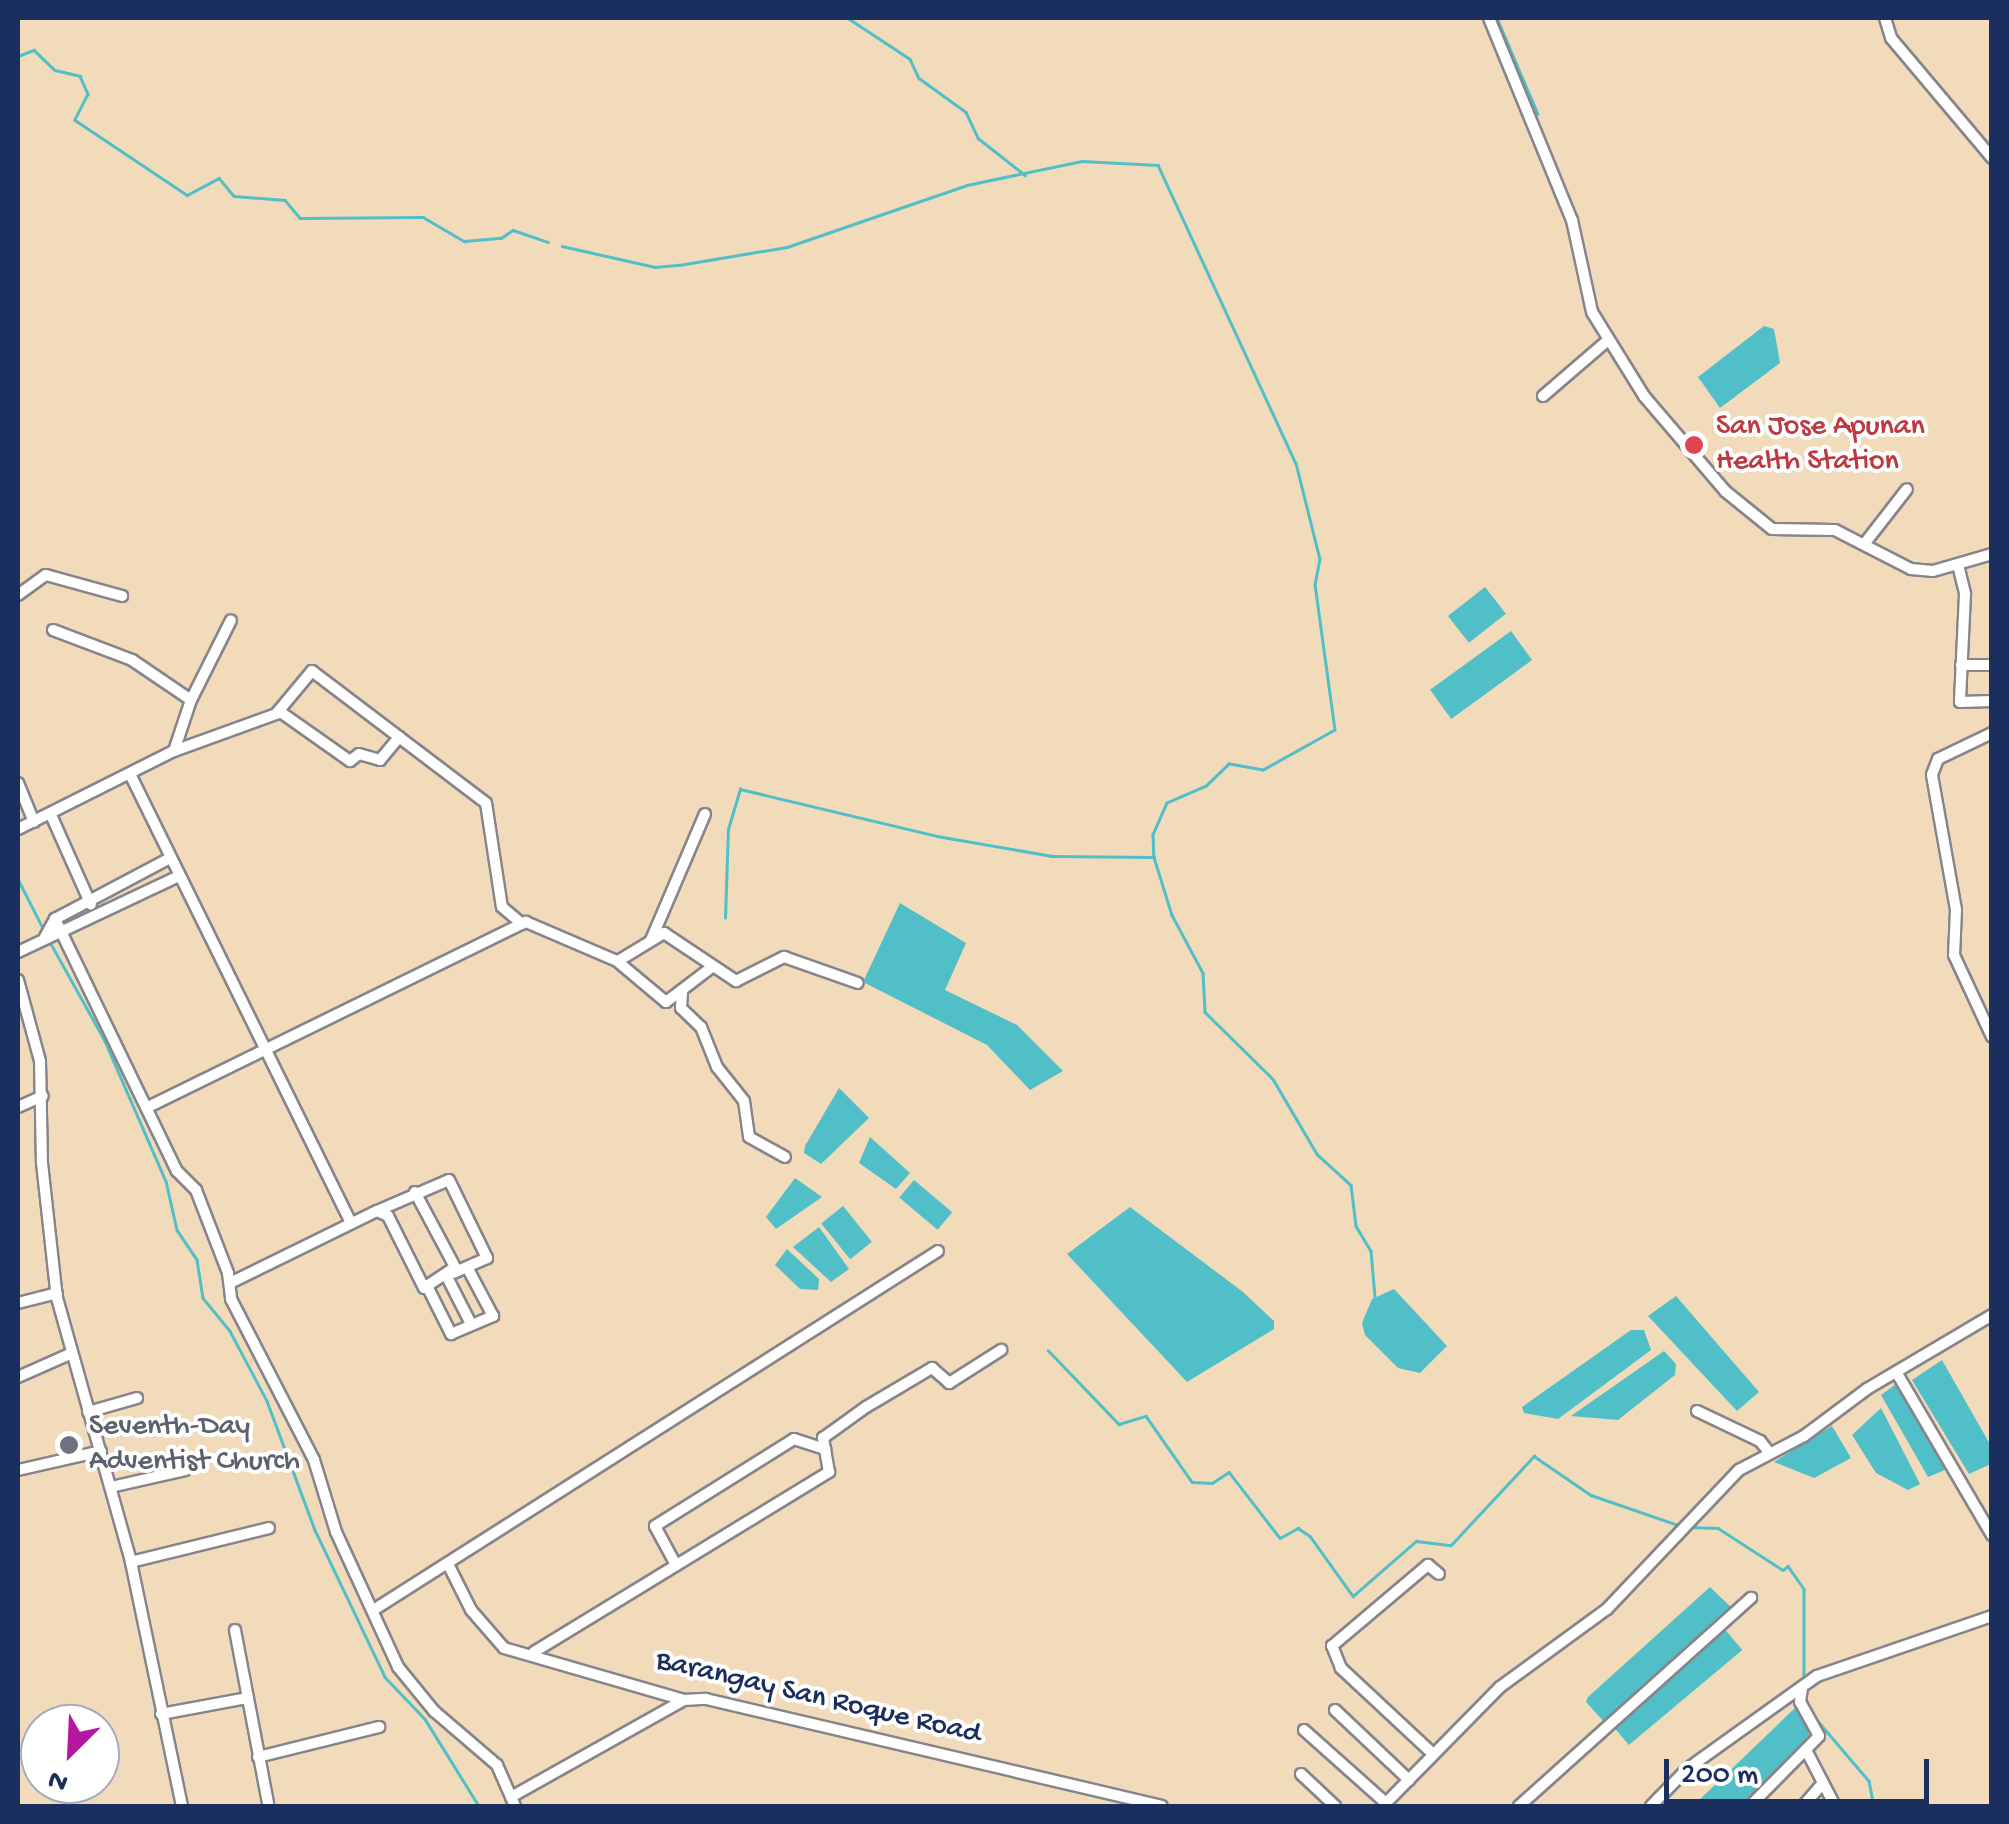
<!DOCTYPE html>
<style>
body{margin:0}
#map{position:relative;width:2009px;height:1824px;overflow:hidden;background:#f2dbbb;font-family:"Gochi Hand",sans-serif}
div>[style]{position:absolute}
[style*='--x']{left:calc(var(--x)*1px);top:calc(var(--y)*1px);width:calc(var(--w)*1px);rotate:calc(var(--a)*1deg)}
.water>*{inset:0;background:#51bfc7;transform-origin:0 0}
.stream>*{height:2.5px;margin:-1.25px;padding:0 1.25px;transform-origin:1.25px;border-radius:1.25px;background:#51bfc7}
.roads{filter:drop-shadow(2px 0 #86858c) drop-shadow(-2px 0 #86858c) drop-shadow(0 2px #86858c) drop-shadow(0 -2px #86858c)}
.minor>*{height:10px;margin:-5px;padding:0 5px;transform-origin:5px;border-radius:5px;background:#fff}
.dots>*{width:28px;height:28px;translate:-50% -50%;box-sizing:border-box;border:5px solid #fff;border-radius:50%}
span{translate:-50% -50%;white-space:nowrap;text-align:center;line-height:1.15;-webkit-text-stroke:8px #fff;paint-order:stroke}
.health-label{font-size:30px;color:#be3a42}
.left{translate:0 -50%;text-align:left}
.worship-label{font-size:30px;color:#5b616d}
.street-label{font-size:30px;color:#1b2f5e}
.frame{position:absolute;inset:0;border:20px solid #1b2f5e;pointer-events:none}
.north{position:absolute;left:20px;top:1704px;width:100px;height:100px;box-sizing:border-box;background:#fff;border:2px solid #a4acbf;border-radius:50%;rotate:204deg;font-size:28px;font-weight:700;line-height:40px;text-align:center;color:#1b2f5e}
.north::after{content:'';display:block;margin:auto;width:35px;height:45px;background:#b5179e;clip-path:polygon(50% 0,100% 100%,50% 72%,0 100%)}
.scale{position:absolute;left:1664px;top:1759px;width:265px;height:45px;box-sizing:border-box;border:5px solid #1b2f5e;border-top:0;padding-left:12px;font-size:30px;line-height:35px;white-space:nowrap;color:#1b2f5e;-webkit-text-stroke:8px #fff;paint-order:stroke}
</style>
<div id="map">
<div class="water">
<div style="clip-path:polygon(1764px 326px,1774px 329px,1780px 363px,1720px 408px,1698px 377px)"></div>
<div style="left:1485px;top:587px;width:34px;height:47px;rotate:52deg"></div>
<div style="left:1511px;top:631px;width:36px;height:100px;rotate:54deg"></div>
<div style="clip-path:polygon(900px 903px,966px 943px,945px 990px,1017px 1025px,1063px 1071px,1030px 1090px,987px 1045px,863px 982px)"></div>
<div style="clip-path:polygon(839px 1088px,869px 1118px,821px 1164px,804px 1153px,805px 1146px)"></div>
<div style="clip-path:polygon(870px 1137px,910px 1173px,896px 1189px,859px 1163px)"></div>
<div style="clip-path:polygon(795px 1178px,822px 1197px,776px 1229px,766px 1217px)"></div>
<div style="left:914px;top:1180px;width:50px;height:23px;rotate:40deg"></div>
<div style="left:843px;top:1206px;width:46px;height:28px;rotate:51deg"></div>
<div style="clip-path:polygon(1130px 1207px,1243px 1292px,1274px 1321px,1274px 1329px,1187px 1382px,1067px 1254px)"></div>
<div style="clip-path:polygon(819px 1227px,849px 1269px,831px 1282px,793px 1247px)"></div>
<div style="clip-path:polygon(787px 1249px,819px 1279px,818px 1290px,800px 1289px,775px 1265px)"></div>
<div style="clip-path:polygon(1394px 1289px,1447px 1346px,1420px 1373px,1398px 1368px,1365px 1335px,1362px 1323px,1372px 1299px)"></div>
<div style="clip-path:polygon(1676px 1296px,1759px 1392px,1737px 1411px,1648px 1316px)"></div>
<div style="clip-path:polygon(1631px 1330px,1644px 1330px,1651px 1350px,1558px 1419px,1524px 1413px,1522px 1407px)"></div>
<div style="clip-path:polygon(1664px 1351px,1676px 1364px,1675px 1375px,1618px 1420px,1571px 1416px)"></div>
<div style="clip-path:polygon(1942px 1360px,1991px 1446px,1991px 1464px,1969px 1474px,1912px 1380px)"></div>
<div style="clip-path:polygon(1896px 1384px,1918px 1418px,1945px 1470px,1928px 1477px,1881px 1395px)"></div>
<div style="clip-path:polygon(1881px 1408px,1920px 1484px,1908px 1490px,1876px 1473px,1852px 1435px)"></div>
<div style="clip-path:polygon(1832px 1426px,1851px 1458px,1814px 1478px,1774px 1462px)"></div>
<div style="clip-path:polygon(1710px 1587px,1733px 1609px,1605px 1723px,1586px 1702px,1588px 1697px)"></div>
<div style="left:1723px;top:1627px;width:30px;height:148px;rotate:50deg"></div>
<div style="clip-path:polygon(1796px 1707px,1808px 1723px,1809px 1737px,1739px 1806px,1693px 1806px)"></div>
</div>
<div class="stream">
<div style="--x:848;--y:18;--w:74;--a:33.5"></div>
<div style="--x:910;--y:59;--w:21;--a:65"></div>
<div style="--x:919;--y:78;--w:58;--a:35.9"></div>
<div style="--x:966;--y:112;--w:29;--a:65"></div>
<div style="--x:978;--y:138;--w:60;--a:38.2"></div>
<div style="--x:1497;--y:18;--w:104;--a:66.9"></div>
<div style="--x:18;--y:56;--w:17;--a:-21"></div>
<div style="--x:34;--y:50;--w:29;--a:44"></div>
<div style="--x:55;--y:70;--w:26;--a:13"></div>
<div style="--x:80;--y:76;--w:20;--a:66"></div>
<div style="--x:88;--y:94;--w:29;--a:117"></div>
<div style="--x:75;--y:120;--w:135;--a:33.8"></div>
<div style="--x:187;--y:195;--w:36;--a:-28"></div>
<div style="--x:219;--y:178;--w:23;--a:50"></div>
<div style="--x:234;--y:196;--w:51;--a:4.5"></div>
<div style="--x:285;--y:200;--w:23;--a:50"></div>
<div style="--x:300;--y:218;--w:123;--a:-0.5"></div>
<div style="--x:423;--y:217;--w:48;--a:30.3"></div>
<div style="--x:464;--y:241;--w:37;--a:-5"></div>
<div style="--x:501;--y:238;--w:14;--a:-34"></div>
<div style="--x:513;--y:230;--w:37;--a:19"></div>
<div style="--x:562;--y:246;--w:95;--a:12.7"></div>
<div style="--x:655;--y:267;--w:24;--a:-5"></div>
<div style="--x:679;--y:265;--w:109;--a:-9.5"></div>
<div style="--x:787;--y:247;--w:190;--a:-19"></div>
<div style="--x:967;--y:185;--w:117;--a:-11.8"></div>
<div style="--x:1082;--y:161;--w:76;--a:3"></div>
<div style="--x:1158;--y:165;--w:328;--a:65.2"></div>
<div style="--x:1296;--y:463;--w:99;--a:76"></div>
<div style="--x:1320;--y:559;--w:25;--a:101"></div>
<div style="--x:1315;--y:584;--w:147;--a:82.2"></div>
<div style="--x:1335;--y:730;--w:82;--a:150.9"></div>
<div style="--x:1263;--y:770;--w:35;--a:-170"></div>
<div style="--x:1229;--y:764;--w:32;--a:136"></div>
<div style="--x:1206;--y:786;--w:43;--a:156.4"></div>
<div style="--x:1167;--y:803;--w:34;--a:114"></div>
<div style="--x:1153;--y:834;--w:23;--a:88"></div>
<div style="--x:18;--y:879;--w:55;--a:63"></div>
<div style="--x:725;--y:918;--w:89;--a:-88.1"></div>
<div style="--x:728;--y:829;--w:42;--a:-73.3"></div>
<div style="--x:740;--y:789;--w:203;--a:13.4"></div>
<div style="--x:937;--y:836;--w:118;--a:9.8"></div>
<div style="--x:1053;--y:856;--w:101;--a:0.6"></div>
<div style="--x:1154;--y:857;--w:61;--a:72.8"></div>
<div style="--x:1172;--y:915;--w:66;--a:61.9"></div>
<div style="--x:1203;--y:973;--w:39;--a:87"></div>
<div style="--x:1205;--y:1012;--w:95;--a:44.6"></div>
<div style="--x:1273;--y:1079;--w:87;--a:59.6"></div>
<div style="--x:1317;--y:1154;--w:46;--a:42.4"></div>
<div style="--x:1351;--y:1185;--w:41;--a:83"></div>
<div style="--x:1356;--y:1226;--w:29;--a:59"></div>
<div style="--x:1371;--y:1251;--w:46;--a:85"></div>
<div style="--x:50;--y:942;--w:113;--a:60.9"></div>
<div style="--x:105;--y:1041;--w:153;--a:66.5"></div>
<div style="--x:166;--y:1181;--w:50;--a:77.3"></div>
<div style="--x:177;--y:1230;--w:36;--a:56"></div>
<div style="--x:197;--y:1260;--w:38;--a:81"></div>
<div style="--x:203;--y:1298;--w:43;--a:50.7"></div>
<div style="--x:230;--y:1331;--w:79;--a:62.1"></div>
<div style="--x:267;--y:1401;--w:138;--a:69.6"></div>
<div style="--x:315;--y:1530;--w:163;--a:64.5"></div>
<div style="--x:385;--y:1677;--w:58;--a:46.4"></div>
<div style="--x:425;--y:1719;--w:102;--a:58.2"></div>
<div style="--x:1048;--y:1350;--w:103;--a:46.2"></div>
<div style="--x:1119;--y:1424;--w:28;--a:-17"></div>
<div style="--x:1146;--y:1416;--w:80;--a:55.1"></div>
<div style="--x:1192;--y:1482;--w:20;--a:3"></div>
<div style="--x:1212;--y:1483;--w:20;--a:-33"></div>
<div style="--x:1229;--y:1472;--w:83;--a:52.3"></div>
<div style="--x:1280;--y:1538;--w:21;--a:-29"></div>
<div style="--x:1298;--y:1528;--w:14;--a:34"></div>
<div style="--x:1310;--y:1536;--w:74;--a:54.4"></div>
<div style="--x:1353;--y:1596;--w:84;--a:-41.1"></div>
<div style="--x:1416;--y:1541;--w:35;--a:7"></div>
<div style="--x:1451;--y:1545;--w:122;--a:-47"></div>
<div style="--x:1534;--y:1456;--w:69;--a:34.4"></div>
<div style="--x:1591;--y:1495;--w:95;--a:19"></div>
<div style="--x:1689;--y:1527;--w:29;--a:2"></div>
<div style="--x:1718;--y:1528;--w:77;--a:32.9"></div>
<div style="--x:1783;--y:1570;--w:6;--a:-39"></div>
<div style="--x:1788;--y:1566;--w:28;--a:55"></div>
<div style="--x:1804;--y:1589;--w:91;--a:90"></div>
<div style="--x:1812;--y:1714;--w:88;--a:49.6"></div>
<div style="--x:1869;--y:1781;--w:25;--a:79"></div>
</div>
<div class="roads">
<div class="minor">
<div style="--x:1489;--y:18;--w:218;--a:67.7"></div>
<div style="--x:1572;--y:220;--w:94;--a:77.7"></div>
<div style="--x:1592;--y:312;--w:99;--a:58.2"></div>
<div style="--x:1644;--y:396;--w:125;--a:49.5"></div>
<div style="--x:1725;--y:491;--w:60;--a:39"></div>
<div style="--x:1772;--y:529;--w:63;--a:0.9"></div>
<div style="--x:1835;--y:530;--w:85;--a:27.2"></div>
<div style="--x:1911;--y:569;--w:22;--a:5"></div>
<div style="--x:1933;--y:571;--w:61;--a:-16.1"></div>
<div style="--x:1885;--y:18;--w:21;--a:73"></div>
<div style="--x:1891;--y:38;--w:157;--a:49.9"></div>
<div style="--x:1543;--y:396;--w:84;--a:-40.7"></div>
<div style="--x:1865;--y:543;--w:68;--a:-52.1"></div>
<div style="--x:1958;--y:565;--w:30;--a:76"></div>
<div style="--x:1965;--y:594;--w:108;--a:92.7"></div>
<div style="--x:1960;--y:702;--w:32;--a:-2"></div>
<div style="--x:18;--y:595;--w:34;--a:-36"></div>
<div style="--x:46;--y:575;--w:79;--a:15.4"></div>
<div style="--x:53;--y:630;--w:85;--a:20.8"></div>
<div style="--x:132;--y:660;--w:71;--a:34.1"></div>
<div style="--x:1961;--y:665;--w:31;--a:0"></div>
<div style="--x:279;--y:711;--w:87;--a:35.2"></div>
<div style="--x:350;--y:761;--w:11;--a:-38"></div>
<div style="--x:359;--y:754;--w:22;--a:16"></div>
<div style="--x:380;--y:760;--w:30;--a:-50"></div>
<div style="--x:1992;--y:733;--w:60;--a:154.3"></div>
<div style="--x:1938;--y:759;--w:17;--a:111"></div>
<div style="--x:1932;--y:775;--w:137;--a:79.9"></div>
<div style="--x:1956;--y:910;--w:45;--a:92.5"></div>
<div style="--x:1954;--y:955;--w:90;--a:65.1"></div>
<div style="--x:174;--y:751;--w:54;--a:-71.6"></div>
<div style="--x:191;--y:700;--w:89;--a:-63.4"></div>
<div style="--x:130;--y:774;--w:500;--a:63.79"></div>
<div style="--x:18;--y:783;--w:42;--a:67.7"></div>
<div style="--x:51;--y:815;--w:98;--a:66"></div>
<div style="--x:18;--y:829;--w:174;--a:-26.6"></div>
<div style="--x:174;--y:751;--w:109;--a:-19.9"></div>
<div style="--x:276;--y:714;--w:56;--a:-50.1"></div>
<div style="--x:312;--y:671;--w:218;--a:37.2"></div>
<div style="--x:486;--y:803;--w:105;--a:81.3"></div>
<div style="--x:502;--y:907;--w:26;--a:40"></div>
<div style="--x:55;--y:919;--w:280;--a:64.2"></div>
<div style="--x:177;--y:1171;--w:27;--a:45"></div>
<div style="--x:196;--y:1190;--w:89;--a:68.9"></div>
<div style="--x:228;--y:1273;--w:26;--a:83"></div>
<div style="--x:231;--y:1299;--w:181;--a:62.7"></div>
<div style="--x:314;--y:1460;--w:75;--a:73"></div>
<div style="--x:336;--y:1532;--w:149;--a:65.3"></div>
<div style="--x:398;--y:1667;--w:57;--a:50.7"></div>
<div style="--x:434;--y:1711;--w:83;--a:40.6"></div>
<div style="--x:497;--y:1765;--w:45;--a:66.3"></div>
<div style="--x:45;--y:937;--w:21;--a:-61"></div>
<div style="--x:55;--y:919;--w:130;--a:-27.9"></div>
<div style="--x:651;--y:940;--w:137;--a:-66.8"></div>
<div style="--x:18;--y:952;--w:178;--a:-25.3"></div>
<div style="--x:618;--y:961;--w:54;--a:-31.3"></div>
<div style="--x:664;--y:933;--w:87;--a:33.7"></div>
<div style="--x:736;--y:981;--w:54;--a:-26.6"></div>
<div style="--x:784;--y:957;--w:78;--a:19.4"></div>
<div style="--x:18;--y:980;--w:84;--a:74.8"></div>
<div style="--x:40;--y:1061;--w:102;--a:88.9"></div>
<div style="--x:42;--y:1163;--w:136;--a:83.7"></div>
<div style="--x:57;--y:1298;--w:274;--a:74.3"></div>
<div style="--x:131;--y:1562;--w:249;--a:78.2"></div>
<div style="--x:682;--y:993;--w:15;--a:94"></div>
<div style="--x:681;--y:1008;--w:28;--a:44"></div>
<div style="--x:701;--y:1027;--w:43;--a:68.2"></div>
<div style="--x:717;--y:1067;--w:43;--a:51.5"></div>
<div style="--x:744;--y:1101;--w:36;--a:82"></div>
<div style="--x:749;--y:1137;--w:41;--a:29.1"></div>
<div style="--x:18;--y:1107;--w:27;--a:-24"></div>
<div style="--x:148;--y:1107;--w:421;--a:-26.1"></div>
<div style="--x:526;--y:922;--w:99;--a:23.2"></div>
<div style="--x:617;--y:961;--w:64;--a:39.9"></div>
<div style="--x:666;--y:1002;--w:58;--a:-37.3"></div>
<div style="--x:377;--y:1211;--w:78;--a:-23.3"></div>
<div style="--x:449;--y:1180;--w:87;--a:64"></div>
<div style="--x:487;--y:1258;--w:36;--a:156"></div>
<div style="--x:447;--y:1277;--w:53;--a:62.9"></div>
<div style="--x:230;--y:1283;--w:164;--a:-26.1"></div>
<div style="--x:377;--y:1211;--w:12;--a:24"></div>
<div style="--x:388;--y:1216;--w:80;--a:63.4"></div>
<div style="--x:424;--y:1288;--w:37;--a:-34"></div>
<div style="--x:455;--y:1267;--w:85;--a:-118.1"></div>
<div style="--x:427;--y:1286;--w:54;--a:63.4"></div>
<div style="--x:451;--y:1334;--w:46;--a:-23.2"></div>
<div style="--x:493;--y:1316;--w:55;--a:-118"></div>
<div style="--x:18;--y:1303;--w:40;--a:-14.4"></div>
<div style="--x:1898;--y:1375;--w:186;--a:59.6"></div>
<div style="--x:18;--y:1377;--w:57;--a:-23.9"></div>
<div style="--x:1697;--y:1411;--w:70;--a:25.5"></div>
<div style="--x:1760;--y:1441;--w:14;--a:51"></div>
<div style="--x:88;--y:1412;--w:51;--a:-15.9"></div>
<div style="--x:18;--y:1470;--w:85;--a:-12.9"></div>
<div style="--x:111;--y:1487;--w:76;--a:-12.9"></div>
<div style="--x:131;--y:1562;--w:142;--a:-13.8"></div>
<div style="--x:448;--y:1564;--w:51;--a:63.4"></div>
<div style="--x:471;--y:1610;--w:50;--a:49"></div>
<div style="--x:504;--y:1648;--w:187;--a:16.1"></div>
<div style="--x:684;--y:1700;--w:22;--a:-3"></div>
<div style="--x:706;--y:1699;--w:468;--a:13.2"></div>
<div style="--x:676;--y:1565;--w:44;--a:-118.3"></div>
<div style="--x:655;--y:1526;--w:164;--a:-32"></div>
<div style="--x:794;--y:1439;--w:33;--a:18"></div>
<div style="--x:375;--y:1609;--w:667;--a:-32.45"></div>
<div style="--x:235;--y:1630;--w:176;--a:79.2"></div>
<div style="--x:534;--y:1652;--w:346;--a:-31.4"></div>
<div style="--x:829;--y:1472;--w:35;--a:-100"></div>
<div style="--x:823;--y:1438;--w:53;--a:-35.8"></div>
<div style="--x:866;--y:1407;--w:77;--a:-30.6"></div>
<div style="--x:932;--y:1368;--w:23;--a:41"></div>
<div style="--x:949;--y:1383;--w:62;--a:-32.4"></div>
<div style="--x:1335;--y:1710;--w:102;--a:43.4"></div>
<div style="--x:161;--y:1714;--w:87;--a:-10.5"></div>
<div style="--x:1304;--y:1730;--w:110;--a:41.7"></div>
<div style="--x:1806;--y:1750;--w:63;--a:62.6"></div>
<div style="--x:1432;--y:1753;--w:125;--a:-137"></div>
<div style="--x:1341;--y:1668;--w:24;--a:-112"></div>
<div style="--x:1332;--y:1646;--w:126;--a:-40.2"></div>
<div style="--x:1428;--y:1565;--w:14;--a:39"></div>
<div style="--x:258;--y:1757;--w:125;--a:-13.9"></div>
<div style="--x:1301;--y:1774;--w:47;--a:43.3"></div>
<div style="--x:511;--y:1797;--w:198;--a:-29.3"></div>
<div style="--x:1383;--y:1806;--w:167;--a:-45.5"></div>
<div style="--x:1500;--y:1687;--w:132;--a:-36.1"></div>
<div style="--x:1607;--y:1609;--w:192;--a:-46.5"></div>
<div style="--x:1739;--y:1470;--w:73;--a:-27.6"></div>
<div style="--x:1804;--y:1436;--w:79;--a:-36.7"></div>
<div style="--x:1867;--y:1389;--w:145;--a:-30.6"></div>
<div style="--x:1519;--y:1806;--w:312;--a:-41.9"></div>
<div style="--x:1651;--y:1806;--w:52;--a:-45.8"></div>
<div style="--x:1687;--y:1769;--w:160;--a:-35.6"></div>
<div style="--x:1817;--y:1676;--w:185;--a:-18.9"></div>
<div style="--x:1750;--y:1806;--w:98;--a:-45.4"></div>
<div style="--x:1819;--y:1736;--w:39;--a:-119"></div>
<div style="--x:1800;--y:1702;--w:14;--a:-82"></div>
<div style="--x:1803;--y:1806;--w:30;--a:-49"></div>
</div>
</div>
<div class="dots">
<div style="left:1694px;top:445px;background:#e0444e"></div>
<div style="left:69px;top:1445px;background:#6b7280"></div>
</div>
<div class="health-label">
<span class="left" style="left:1716px;top:445px">San Jose Apunan<br>Health Station</span>
</div>
<div class="worship-label">
<span class="left" style="left:89px;top:1445px">Seventh-Day<br>Adventist Church</span>
</div>
<div class="street-label">
<span style="left:818px;top:1699px;rotate:13deg">Barangay San Roque Road</span>
</div>
<div class="frame"></div>
<div class="north">N</div>
<div class="scale">200 m</div>
</div>
